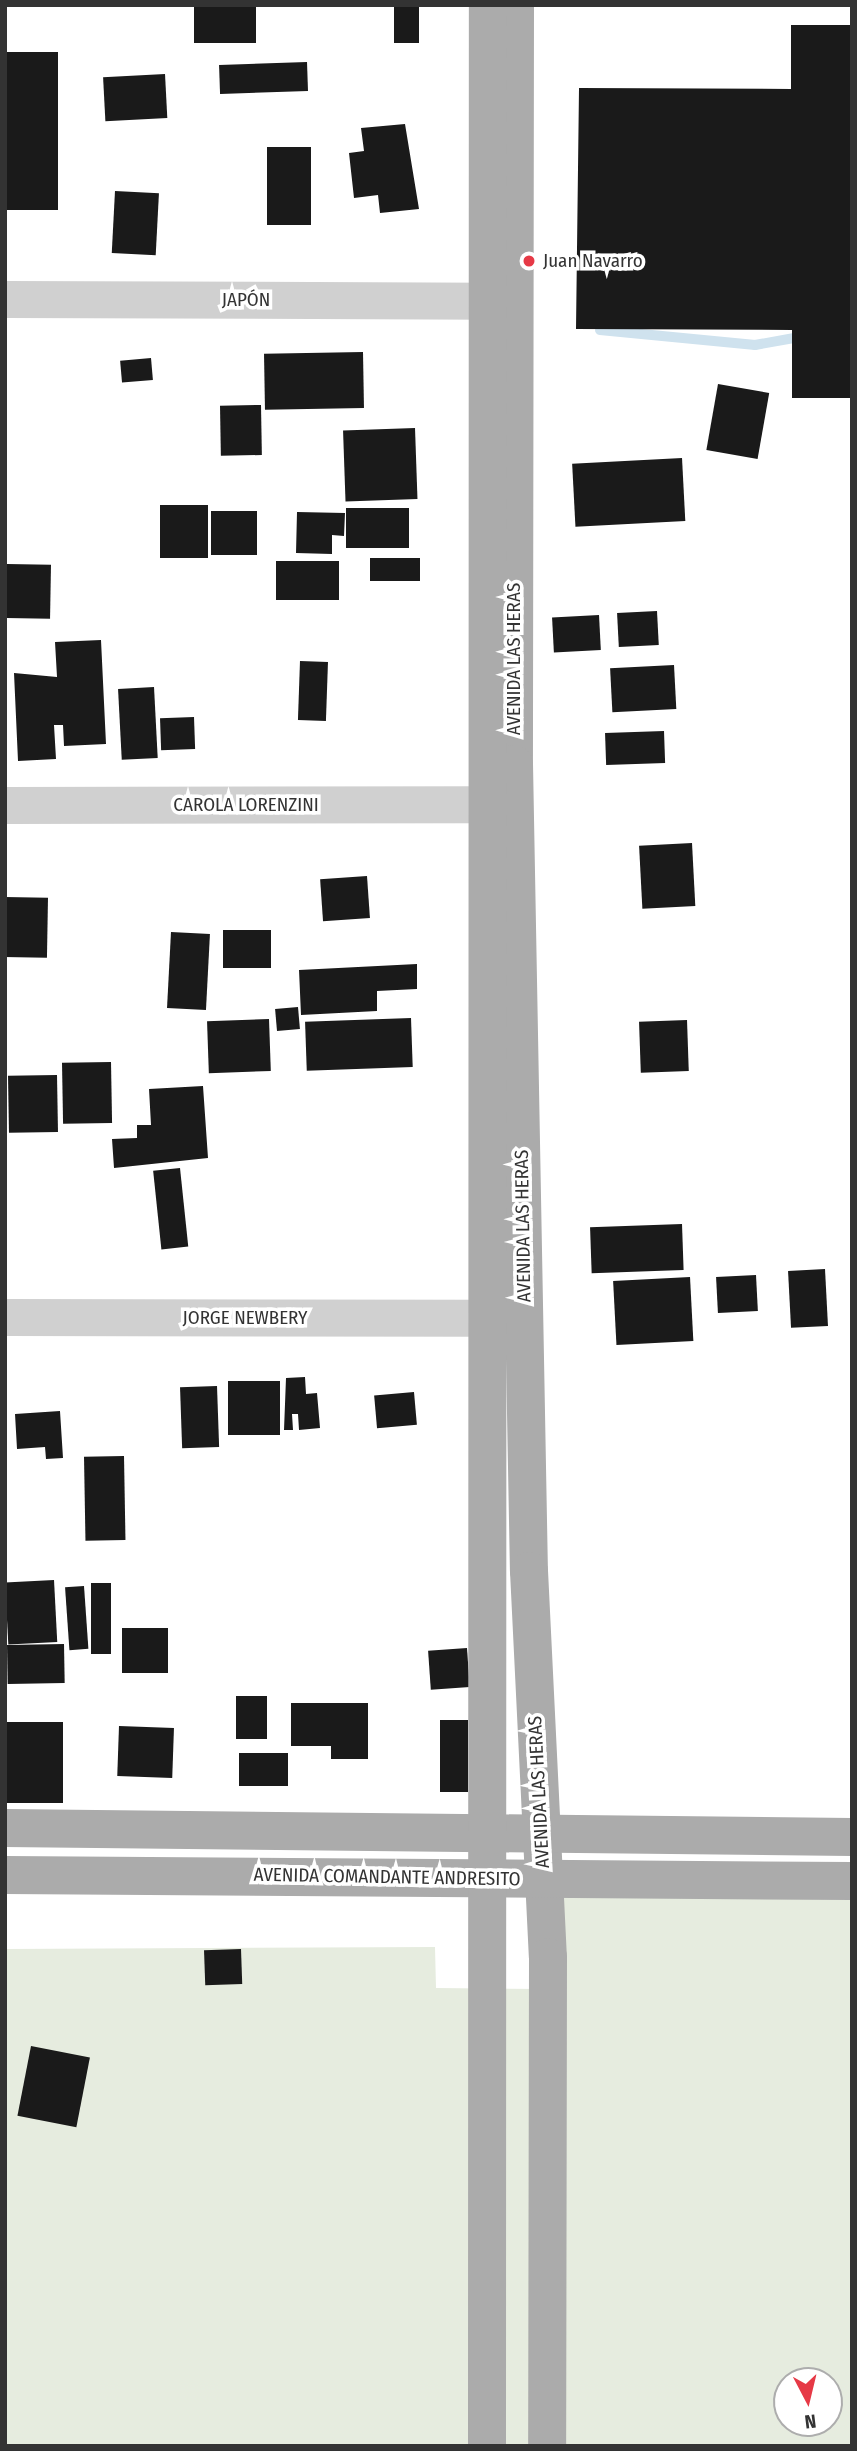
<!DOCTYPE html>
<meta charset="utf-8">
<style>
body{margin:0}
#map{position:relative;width:857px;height:2451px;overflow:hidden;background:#fff;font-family:"Fira Sans Condensed",sans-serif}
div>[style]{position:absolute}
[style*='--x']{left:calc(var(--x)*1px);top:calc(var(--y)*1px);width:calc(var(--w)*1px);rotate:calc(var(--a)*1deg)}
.green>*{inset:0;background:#e6ecdf}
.stream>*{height:10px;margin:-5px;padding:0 5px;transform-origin:5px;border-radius:5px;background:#cfe2ee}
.building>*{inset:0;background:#1a1a1a;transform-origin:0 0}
.minor>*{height:37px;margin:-18.5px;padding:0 18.5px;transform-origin:18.5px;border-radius:18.5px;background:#d0d0d0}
.major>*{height:38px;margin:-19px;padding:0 19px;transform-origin:19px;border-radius:19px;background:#ababab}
.dots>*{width:19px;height:19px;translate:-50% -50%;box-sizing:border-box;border:4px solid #fff;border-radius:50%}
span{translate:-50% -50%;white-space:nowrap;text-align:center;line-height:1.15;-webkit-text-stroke:7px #fff;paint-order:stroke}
.poi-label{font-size:19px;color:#333}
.left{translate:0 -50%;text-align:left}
.street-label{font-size:19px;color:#333}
.frame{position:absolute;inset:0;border:7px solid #333;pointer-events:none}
.north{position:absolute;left:773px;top:2367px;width:70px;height:70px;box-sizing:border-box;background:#fff;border:2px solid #adadad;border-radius:50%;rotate:173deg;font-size:19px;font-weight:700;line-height:28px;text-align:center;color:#333}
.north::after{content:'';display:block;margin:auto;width:24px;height:32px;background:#e63946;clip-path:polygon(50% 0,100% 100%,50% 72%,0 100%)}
</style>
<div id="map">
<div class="green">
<div style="clip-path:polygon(evenodd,545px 1893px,852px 1895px,852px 2446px,5px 2446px,5px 1949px,435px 1947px,436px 1988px,544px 1989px,545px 1893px,787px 2381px,829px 2381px,829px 2423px,787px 2423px,787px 2381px)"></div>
</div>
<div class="stream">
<div style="--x:600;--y:330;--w:156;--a:5.5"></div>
<div style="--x:755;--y:345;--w:51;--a:-10.2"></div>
</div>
<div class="building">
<div style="left:194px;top:5px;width:62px;height:38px"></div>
<div style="left:394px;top:5px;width:25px;height:38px"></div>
<div style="clip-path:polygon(791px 25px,852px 25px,852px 398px,792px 398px,792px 330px,576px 329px,579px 88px,791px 89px)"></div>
<div style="left:58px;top:52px;width:158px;height:53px;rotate:90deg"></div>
<div style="left:307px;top:62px;width:29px;height:88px;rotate:88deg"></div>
<div style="left:165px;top:74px;width:44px;height:62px;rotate:87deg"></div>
<div style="clip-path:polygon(405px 124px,419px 209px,380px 213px,378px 195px,354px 198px,349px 153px,364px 151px,361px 128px)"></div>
<div style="left:267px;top:147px;width:44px;height:78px"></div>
<div style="left:115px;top:191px;width:44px;height:62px;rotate:3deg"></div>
<div style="left:363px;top:352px;width:56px;height:99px;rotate:89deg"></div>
<div style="left:151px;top:358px;width:22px;height:31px;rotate:85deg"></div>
<div style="left:718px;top:384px;width:52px;height:67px;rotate:10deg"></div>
<div style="left:261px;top:405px;width:50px;height:41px;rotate:89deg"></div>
<div style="left:415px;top:428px;width:71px;height:72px;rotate:88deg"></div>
<div style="left:682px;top:458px;width:63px;height:110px;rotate:87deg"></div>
<div style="left:160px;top:505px;width:48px;height:53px"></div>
<div style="left:409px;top:508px;width:40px;height:63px;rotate:90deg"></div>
<div style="left:257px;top:511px;width:44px;height:46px;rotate:90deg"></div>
<div style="clip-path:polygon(297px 512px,345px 513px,344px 536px,332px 535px,332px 554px,296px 553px)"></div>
<div style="left:420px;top:558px;width:23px;height:50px;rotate:90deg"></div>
<div style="left:276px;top:561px;width:63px;height:39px"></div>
<div style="left:7px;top:564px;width:44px;height:54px;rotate:1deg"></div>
<div style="left:657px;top:611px;width:34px;height:40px;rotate:87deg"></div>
<div style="left:599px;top:615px;width:35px;height:47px;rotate:87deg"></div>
<div style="clip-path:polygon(101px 640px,106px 744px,64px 746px,63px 725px,54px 725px,56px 759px,18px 761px,14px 673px,57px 677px,55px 642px)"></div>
<div style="left:300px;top:661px;width:28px;height:59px;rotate:2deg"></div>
<div style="left:674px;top:665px;width:44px;height:64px;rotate:87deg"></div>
<div style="left:154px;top:687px;width:71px;height:36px;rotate:87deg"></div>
<div style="left:194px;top:717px;width:32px;height:34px;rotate:88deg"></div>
<div style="left:664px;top:731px;width:32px;height:59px;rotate:88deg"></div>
<div style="left:692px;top:843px;width:63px;height:53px;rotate:87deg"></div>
<div style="left:367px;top:876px;width:42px;height:47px;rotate:86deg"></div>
<div style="left:5px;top:897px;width:43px;height:60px;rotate:1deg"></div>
<div style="left:223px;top:930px;width:48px;height:38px"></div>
<div style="left:171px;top:932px;width:39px;height:76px;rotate:3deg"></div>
<div style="clip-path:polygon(417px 964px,417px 989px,377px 991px,377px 1011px,301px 1015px,299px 970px)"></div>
<div style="left:298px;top:1007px;width:22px;height:23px;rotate:85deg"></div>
<div style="left:411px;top:1018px;width:49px;height:106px;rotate:88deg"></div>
<div style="left:269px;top:1019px;width:52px;height:62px;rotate:88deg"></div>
<div style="left:687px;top:1020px;width:51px;height:48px;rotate:88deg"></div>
<div style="left:111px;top:1062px;width:61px;height:49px;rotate:89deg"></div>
<div style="left:57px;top:1075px;width:57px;height:49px;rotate:89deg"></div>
<div style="clip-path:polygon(203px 1086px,208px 1158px,114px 1168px,112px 1139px,137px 1138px,137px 1125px,151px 1125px,149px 1089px)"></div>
<div style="left:180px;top:1168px;width:79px;height:27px;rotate:84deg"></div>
<div style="left:682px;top:1224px;width:46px;height:92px;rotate:88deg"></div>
<div style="left:825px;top:1269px;width:57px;height:37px;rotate:87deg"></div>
<div style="left:756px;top:1275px;width:36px;height:40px;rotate:87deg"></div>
<div style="left:690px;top:1277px;width:64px;height:77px;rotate:87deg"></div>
<div style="clip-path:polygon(305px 1377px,306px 1394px,317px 1393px,320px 1428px,299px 1430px,298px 1414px,292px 1414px,293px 1430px,284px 1430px,286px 1378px)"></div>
<div style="left:228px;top:1381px;width:52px;height:54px"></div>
<div style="left:217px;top:1386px;width:61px;height:37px;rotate:88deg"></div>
<div style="left:414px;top:1392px;width:33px;height:40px;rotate:85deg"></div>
<div style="clip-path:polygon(60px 1411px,63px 1458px,46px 1459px,45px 1447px,17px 1449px,15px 1414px)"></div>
<div style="left:124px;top:1456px;width:84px;height:40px;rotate:89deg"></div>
<div style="left:54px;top:1580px;width:62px;height:49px;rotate:87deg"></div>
<div style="left:91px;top:1583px;width:20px;height:71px"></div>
<div style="left:84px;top:1586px;width:63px;height:19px;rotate:86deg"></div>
<div style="left:122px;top:1628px;width:46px;height:45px"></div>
<div style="left:64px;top:1644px;width:39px;height:57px;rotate:89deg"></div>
<div style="left:467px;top:1648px;width:39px;height:39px;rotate:86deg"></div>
<div style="left:236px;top:1696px;width:31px;height:43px"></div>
<div style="clip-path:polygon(291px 1703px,368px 1703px,368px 1759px,331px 1759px,331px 1746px,291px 1746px)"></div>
<div style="left:440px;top:1720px;width:28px;height:72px"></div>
<div style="left:5px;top:1722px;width:58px;height:81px"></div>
<div style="left:119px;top:1726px;width:55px;height:50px;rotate:2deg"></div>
<div style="left:239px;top:1753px;width:49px;height:33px"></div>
<div style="left:241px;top:1949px;width:35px;height:37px;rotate:88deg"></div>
<div style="left:31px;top:2046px;width:60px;height:71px;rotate:11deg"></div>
</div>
<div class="minor">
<div style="--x:5;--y:299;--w:483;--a:0.2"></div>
<div style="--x:5;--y:805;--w:482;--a:-0.1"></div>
<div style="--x:5;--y:1317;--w:481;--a:0.1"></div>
</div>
<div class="major">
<div style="--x:515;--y:5;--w:759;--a:90.08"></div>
<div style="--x:514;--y:764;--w:807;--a:88.94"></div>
<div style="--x:529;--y:1571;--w:386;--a:87.2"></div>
<div style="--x:548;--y:1957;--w:489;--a:90.1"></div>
<div style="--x:5;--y:1828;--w:847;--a:0.61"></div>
<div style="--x:5;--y:1875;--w:847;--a:0.41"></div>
<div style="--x:487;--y:2446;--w:2441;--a:-89.98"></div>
</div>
<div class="dots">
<div style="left:529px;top:261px;background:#e63946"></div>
</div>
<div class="poi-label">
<span class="left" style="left:543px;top:261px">Juan Navarro</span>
</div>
<div class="street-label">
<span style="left:246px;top:300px">JAPÓN</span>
<span style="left:514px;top:659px;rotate:-90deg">AVENIDA LAS HERAS</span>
<span style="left:246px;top:805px">CAROLA LORENZINI</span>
<span style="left:523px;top:1226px;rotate:-91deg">AVENIDA LAS HERAS</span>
<span style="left:245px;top:1318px">JORGE NEWBERY</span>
<span style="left:539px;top:1792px;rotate:-93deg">AVENIDA LAS HERAS</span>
<span style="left:387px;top:1877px;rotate:1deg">AVENIDA COMANDANTE ANDRESITO</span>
</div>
<div class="frame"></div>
<div class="north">N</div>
</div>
